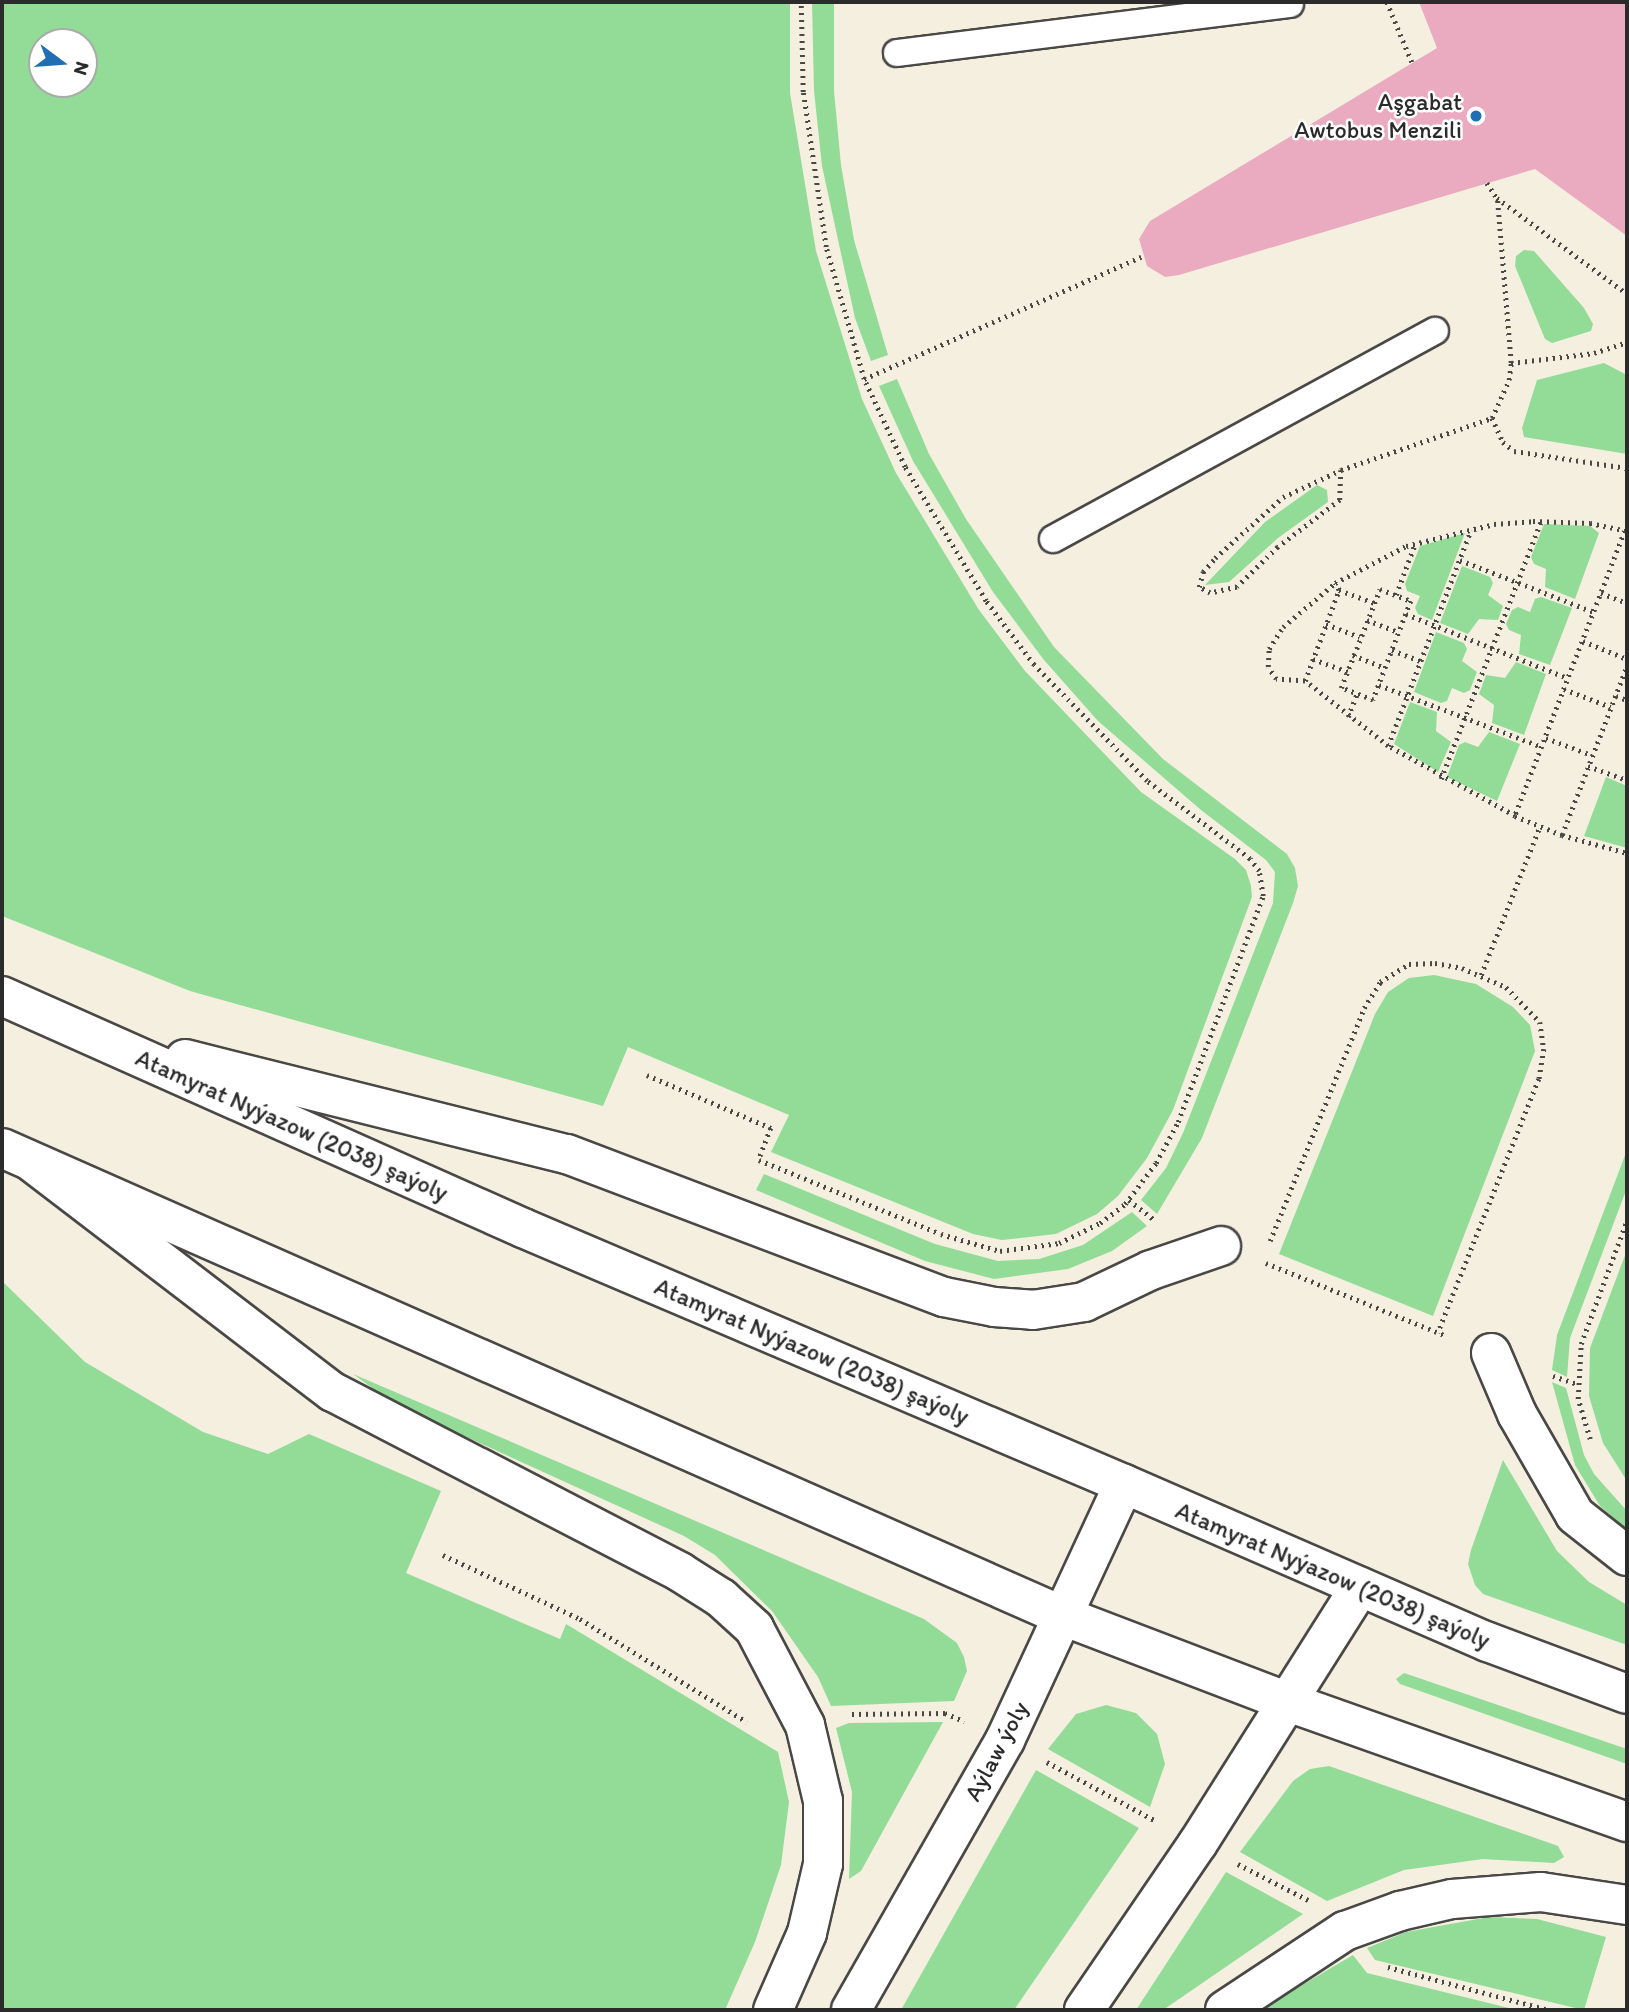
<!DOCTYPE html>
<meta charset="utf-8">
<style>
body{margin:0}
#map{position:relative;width:1629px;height:2012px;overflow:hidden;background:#f5efdf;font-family:Itim,sans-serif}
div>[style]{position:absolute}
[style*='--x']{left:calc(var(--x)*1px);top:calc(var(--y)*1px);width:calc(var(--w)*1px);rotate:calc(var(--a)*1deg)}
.green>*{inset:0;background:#92dc98}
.building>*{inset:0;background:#eaabc0}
.path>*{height:4.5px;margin-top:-2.25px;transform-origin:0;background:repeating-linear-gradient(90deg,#494846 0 2px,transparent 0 7px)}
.roads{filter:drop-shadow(2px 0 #494846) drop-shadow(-2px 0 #494846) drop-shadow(0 2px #494846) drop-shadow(0 -2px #494846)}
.lane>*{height:26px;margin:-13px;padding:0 13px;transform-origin:13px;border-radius:13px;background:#fff}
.primary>*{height:38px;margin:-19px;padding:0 19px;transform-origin:19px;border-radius:19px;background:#fff}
.highway>*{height:38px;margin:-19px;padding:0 19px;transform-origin:19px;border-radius:19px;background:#fff}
.dots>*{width:19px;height:19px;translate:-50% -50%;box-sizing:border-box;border:4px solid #fff;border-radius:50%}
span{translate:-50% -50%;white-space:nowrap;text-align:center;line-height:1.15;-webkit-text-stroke:5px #fff;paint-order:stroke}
.poi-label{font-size:24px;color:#2b2b2b}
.right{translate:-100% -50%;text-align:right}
.street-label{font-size:24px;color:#2b2b2b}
.frame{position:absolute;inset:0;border:4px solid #2b2b2b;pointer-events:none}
.north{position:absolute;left:28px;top:28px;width:70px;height:70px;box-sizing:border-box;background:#fff;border:2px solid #aaa;border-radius:50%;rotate:106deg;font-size:19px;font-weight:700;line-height:28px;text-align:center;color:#2b2b2b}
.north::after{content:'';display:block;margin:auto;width:24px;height:32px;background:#1f6fb2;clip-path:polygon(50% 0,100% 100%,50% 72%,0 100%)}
</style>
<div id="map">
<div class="green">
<div style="clip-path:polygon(evenodd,2px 2px,790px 2px,790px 93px,816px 251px,862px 399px,896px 473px,979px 610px,1025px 671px,1141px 792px,1235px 859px,1246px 870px,1251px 886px,1252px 897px,1173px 1110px,1147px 1158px,1118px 1196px,1097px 1214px,1056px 1234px,1002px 1240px,973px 1234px,771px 1152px,789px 1115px,628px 1047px,603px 1106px,190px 991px,2px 916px,2px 2px,42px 42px,84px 42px,84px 84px,42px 84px,42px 42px)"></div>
<div style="clip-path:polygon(812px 2px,834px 2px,834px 91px,841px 165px,854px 240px,888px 355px,871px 361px,855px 318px,822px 166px,814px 91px)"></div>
<div style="clip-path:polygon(1524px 250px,1534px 251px,1584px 308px,1593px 324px,1591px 331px,1552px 343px,1545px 339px,1515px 266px,1516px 256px)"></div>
<div style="clip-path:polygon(1604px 363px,1627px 375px,1627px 454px,1524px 437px,1522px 428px,1537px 380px)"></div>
<div style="clip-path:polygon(897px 379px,929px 454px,966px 519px,1054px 647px,1163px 759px,1287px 854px,1295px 868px,1298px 886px,1293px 903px,1202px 1138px,1157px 1214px,1141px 1200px,1166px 1168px,1183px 1133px,1273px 903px,1275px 872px,1266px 860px,1201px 810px,1098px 721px,1044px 660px,993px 592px,913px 461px,879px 386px)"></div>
<div style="clip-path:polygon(1317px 485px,1327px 490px,1328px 502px,1278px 538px,1229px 582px,1205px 585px,1265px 522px)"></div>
<div style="clip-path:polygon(1544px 524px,1590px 526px,1599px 533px,1575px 599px,1545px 587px,1546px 569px,1534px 564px,1531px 557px)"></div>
<div style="clip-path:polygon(1465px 533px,1432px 620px,1418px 614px,1415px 608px,1420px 596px,1407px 591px,1405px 584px,1420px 546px)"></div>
<div style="clip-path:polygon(1462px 566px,1490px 577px,1493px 583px,1488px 595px,1503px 606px,1498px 620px,1479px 619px,1468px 634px,1440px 623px)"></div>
<div style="clip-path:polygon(1541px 597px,1572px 608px,1550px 665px,1519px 654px,1521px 635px,1509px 630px,1506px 624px,1512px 610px,1518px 607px,1530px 612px,1535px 599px)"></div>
<div style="clip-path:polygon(1436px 632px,1464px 643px,1467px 649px,1462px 661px,1477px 672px,1470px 690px,1464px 693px,1452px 688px,1447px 701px,1441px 703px,1414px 692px)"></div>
<div style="clip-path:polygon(1516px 662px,1546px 674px,1524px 735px,1492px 723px,1494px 705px,1479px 694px,1486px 675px,1505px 678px)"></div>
<div style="clip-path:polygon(1410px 702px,1437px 712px,1436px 731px,1451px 742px,1438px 772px,1394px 744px)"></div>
<div style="clip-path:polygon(1489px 732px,1520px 744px,1497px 801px,1447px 777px,1459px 745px,1465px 742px,1478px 747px)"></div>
<div style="clip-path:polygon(1606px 777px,1627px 786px,1627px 848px,1584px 836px)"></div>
<div style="clip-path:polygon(1434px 975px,1476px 984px,1513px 1007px,1530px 1025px,1535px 1051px,1433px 1316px,1279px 1254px,1375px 1014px,1388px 992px,1409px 978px)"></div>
<div style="clip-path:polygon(1627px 1150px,1627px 1188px,1570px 1338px,1567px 1377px,1552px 1370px,1557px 1335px)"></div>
<div style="clip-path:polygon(764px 1174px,935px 1244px,998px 1261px,1039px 1259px,1083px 1245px,1132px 1212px,1147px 1226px,1112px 1251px,1068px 1269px,994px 1279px,925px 1261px,756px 1190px)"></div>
<div style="clip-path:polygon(1627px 1250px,1627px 1481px,1603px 1443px,1589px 1396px,1590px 1348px)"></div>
<div style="clip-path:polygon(2px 1281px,85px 1362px,203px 1432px,268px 1454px,309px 1434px,441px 1491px,406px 1573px,560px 1639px,566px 1624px,778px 1752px,789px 1802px,781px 1865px,755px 1942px,725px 2010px,2px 2010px)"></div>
<div style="clip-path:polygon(353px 1374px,924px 1619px,957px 1643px,964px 1657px,967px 1671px,954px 1701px,831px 1706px,818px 1677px,772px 1611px,715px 1555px,684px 1536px,396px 1405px)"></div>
<div style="clip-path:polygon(1552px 1382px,1566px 1388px,1584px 1455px,1594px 1474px,1627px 1511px,1627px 1530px,1600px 1506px,1575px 1465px)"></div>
<div style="clip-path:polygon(1503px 1460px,1557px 1551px,1589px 1582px,1627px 1605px,1627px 1645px,1483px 1594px,1475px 1585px,1468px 1564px,1471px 1550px)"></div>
<div style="clip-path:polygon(1404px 1673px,1627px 1749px,1627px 1764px,1400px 1684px,1396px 1679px)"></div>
<div style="clip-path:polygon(1106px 1705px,1136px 1713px,1157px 1734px,1165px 1764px,1150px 1807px,1048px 1749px,1076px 1714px)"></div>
<div style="clip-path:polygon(943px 1722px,861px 1871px,849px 1879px,852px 1792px,836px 1728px,849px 1723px)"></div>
<div style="clip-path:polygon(1329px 1766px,1558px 1846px,1564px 1857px,1554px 1863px,1483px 1859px,1404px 1870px,1327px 1901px,1240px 1852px,1293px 1781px,1310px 1769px)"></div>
<div style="clip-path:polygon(1036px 1770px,1139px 1828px,1014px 2010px,901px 2010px)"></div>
<div style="clip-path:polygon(1226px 1872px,1303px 1914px,1163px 2010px,1136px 2010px)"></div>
<div style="clip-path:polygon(1489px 1917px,1537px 1919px,1606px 1937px,1584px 2010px,1375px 1960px,1367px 1948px,1406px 1932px)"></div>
<div style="clip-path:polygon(1353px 1955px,1367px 1973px,1517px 2010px,1260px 2010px)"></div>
</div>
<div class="building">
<div style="clip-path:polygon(1419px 2px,1627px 2px,1627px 236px,1535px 169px,1179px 275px,1165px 277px,1147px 266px,1139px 239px,1150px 221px,1437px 48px)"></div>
</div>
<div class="path">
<div style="--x:1387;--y:2;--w:65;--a:67.4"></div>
<div style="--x:1487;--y:183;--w:18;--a:56"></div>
<div style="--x:1497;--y:198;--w:162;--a:36.4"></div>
<div style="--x:1511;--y:363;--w:84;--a:-6.9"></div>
<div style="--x:1594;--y:353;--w:35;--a:-18"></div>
<div style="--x:864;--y:379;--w:303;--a:-23.8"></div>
<div style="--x:1492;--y:418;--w:26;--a:65"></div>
<div style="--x:1503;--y:442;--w:14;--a:39"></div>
<div style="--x:1514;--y:451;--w:114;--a:8.6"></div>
<div style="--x:1341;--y:470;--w:30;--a:92"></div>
<div style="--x:1340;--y:500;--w:78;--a:142.8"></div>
<div style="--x:1278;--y:547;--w:57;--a:135.7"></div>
<div style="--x:1237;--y:587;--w:28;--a:167"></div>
<div style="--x:1210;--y:593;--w:13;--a:-151"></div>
<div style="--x:1199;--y:587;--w:16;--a:-75"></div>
<div style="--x:1203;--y:572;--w:18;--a:-49"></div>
<div style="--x:1215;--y:558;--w:91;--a:-41.9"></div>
<div style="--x:1283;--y:497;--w:64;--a:-25"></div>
<div style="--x:1341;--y:470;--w:160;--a:-19"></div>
<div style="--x:1492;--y:418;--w:42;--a:-65.9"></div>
<div style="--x:1509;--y:380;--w:17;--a:-83"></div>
<div style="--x:1511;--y:363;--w:166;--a:-94.8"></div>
<div style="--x:1625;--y:531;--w:305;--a:111.1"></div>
<div style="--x:1515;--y:816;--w:51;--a:22"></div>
<div style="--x:1562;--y:835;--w:181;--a:-69"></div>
<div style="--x:1460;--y:560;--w:144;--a:21.2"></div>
<div style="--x:1380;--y:589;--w:33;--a:21"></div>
<div style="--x:1411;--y:601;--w:106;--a:111"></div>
<div style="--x:1373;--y:700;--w:34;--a:-159"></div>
<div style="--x:1341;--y:688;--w:106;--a:-68.5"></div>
<div style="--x:1339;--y:590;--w:37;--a:20"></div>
<div style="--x:1601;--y:593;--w:28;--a:21"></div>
<div style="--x:1396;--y:595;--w:54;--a:-69.6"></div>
<div style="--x:1406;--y:614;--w:174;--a:21.6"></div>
<div style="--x:1367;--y:620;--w:34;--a:21"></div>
<div style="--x:1326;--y:624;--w:36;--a:21"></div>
<div style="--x:1583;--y:641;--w:48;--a:22.2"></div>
<div style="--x:1392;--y:650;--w:31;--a:21"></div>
<div style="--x:1353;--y:655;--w:35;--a:22"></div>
<div style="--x:1313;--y:659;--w:37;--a:20"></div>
<div style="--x:1305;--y:681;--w:97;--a:-69.5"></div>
<div style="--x:1339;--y:590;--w:8;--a:-120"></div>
<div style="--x:1379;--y:685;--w:174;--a:20.8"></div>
<div style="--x:1564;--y:689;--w:50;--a:21"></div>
<div style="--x:1616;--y:696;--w:12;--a:20"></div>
<div style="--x:1348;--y:717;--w:25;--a:-69"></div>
<div style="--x:1546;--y:738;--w:49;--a:20.3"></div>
<div style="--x:1388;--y:746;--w:231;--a:-69"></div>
<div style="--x:1588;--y:766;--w:41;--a:19.7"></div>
<div style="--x:1441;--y:779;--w:277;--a:-68.8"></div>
<div style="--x:1515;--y:816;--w:145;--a:-151.1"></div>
<div style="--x:1388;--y:746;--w:105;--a:-141.9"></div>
<div style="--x:1305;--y:681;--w:29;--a:-176"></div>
<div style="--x:1276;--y:679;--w:14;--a:-124"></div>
<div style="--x:1268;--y:667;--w:18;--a:-87"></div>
<div style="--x:1269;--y:649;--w:26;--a:-58"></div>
<div style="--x:1283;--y:627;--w:68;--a:-40.2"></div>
<div style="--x:1335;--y:583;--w:80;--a:-27.5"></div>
<div style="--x:1406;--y:546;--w:91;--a:-14"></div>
<div style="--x:1494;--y:524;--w:39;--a:-4"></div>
<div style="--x:1533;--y:521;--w:57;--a:2"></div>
<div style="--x:1590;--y:523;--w:38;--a:12"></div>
<div style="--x:1562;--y:835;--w:67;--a:15.5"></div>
<div style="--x:1481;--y:975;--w:160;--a:-68.4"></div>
<div style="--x:647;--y:1075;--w:135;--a:23.1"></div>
<div style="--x:771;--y:1128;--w:34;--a:111"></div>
<div style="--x:759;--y:1160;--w:196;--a:22.1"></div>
<div style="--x:941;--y:1234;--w:61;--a:16.1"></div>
<div style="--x:1000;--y:1251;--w:60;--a:-7.7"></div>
<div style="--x:1059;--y:1243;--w:46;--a:-26"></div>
<div style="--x:1100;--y:1223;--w:31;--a:-37"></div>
<div style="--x:1125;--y:1204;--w:51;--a:-52.9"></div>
<div style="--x:1156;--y:1163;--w:47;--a:-61.8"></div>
<div style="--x:1178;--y:1122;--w:241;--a:-69.4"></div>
<div style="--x:1263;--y:896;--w:25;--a:-99"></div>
<div style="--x:1259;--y:871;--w:15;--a:-127"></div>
<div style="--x:1250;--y:859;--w:129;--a:-142.9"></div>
<div style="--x:1147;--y:781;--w:162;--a:-134.2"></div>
<div style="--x:1034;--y:665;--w:80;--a:-126.9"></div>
<div style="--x:986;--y:601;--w:157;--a:-121.2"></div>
<div style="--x:905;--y:467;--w:97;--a:-115"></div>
<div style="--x:864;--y:379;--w:137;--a:-106.1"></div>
<div style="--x:826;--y:247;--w:157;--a:-98.4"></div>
<div style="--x:803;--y:92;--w:90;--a:-91.3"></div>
<div style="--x:1129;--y:1200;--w:31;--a:38"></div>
<div style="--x:1270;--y:1241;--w:251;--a:-68"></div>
<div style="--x:1364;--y:1008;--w:31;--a:-58"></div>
<div style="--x:1380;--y:982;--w:34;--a:-32"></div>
<div style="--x:1409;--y:964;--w:26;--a:-2"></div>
<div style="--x:1435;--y:963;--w:27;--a:10"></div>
<div style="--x:1462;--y:968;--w:48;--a:23.4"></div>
<div style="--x:1506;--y:987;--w:49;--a:45.8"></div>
<div style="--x:1540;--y:1022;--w:27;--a:82"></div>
<div style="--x:1544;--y:1049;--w:30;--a:99"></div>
<div style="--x:1539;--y:1079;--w:273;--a:111.7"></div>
<div style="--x:1266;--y:1263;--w:195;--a:22"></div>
<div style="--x:1553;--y:1376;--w:26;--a:18"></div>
<div style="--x:1590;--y:1439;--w:42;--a:-106.7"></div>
<div style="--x:1578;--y:1399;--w:55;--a:-86.9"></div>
<div style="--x:1581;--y:1344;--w:132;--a:-69.6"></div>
<div style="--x:443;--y:1555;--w:151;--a:25"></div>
<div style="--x:580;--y:1619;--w:196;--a:31.7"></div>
<div style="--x:852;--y:1714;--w:93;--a:-0.6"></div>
<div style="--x:945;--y:1713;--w:21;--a:23"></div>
<div style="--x:1047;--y:1762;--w:124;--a:28.4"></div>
<div style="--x:1238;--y:1864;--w:79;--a:27.2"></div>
<div style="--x:1388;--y:1967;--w:167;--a:15"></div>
</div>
<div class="roads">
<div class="lane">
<div style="--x:897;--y:53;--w:396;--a:-7.1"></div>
<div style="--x:1053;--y:539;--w:435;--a:-28.6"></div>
</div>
<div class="primary">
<div style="--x:2;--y:996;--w:570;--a:24"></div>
<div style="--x:523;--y:1228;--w:653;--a:23.07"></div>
<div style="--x:185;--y:1059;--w:394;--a:14"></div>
<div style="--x:567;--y:1154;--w:403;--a:20.8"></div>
<div style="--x:944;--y:1297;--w:51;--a:11.3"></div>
<div style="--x:994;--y:1307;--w:39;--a:4"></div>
<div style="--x:1033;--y:1310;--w:52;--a:-8.9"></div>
<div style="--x:1084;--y:1302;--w:74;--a:-25.5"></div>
<div style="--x:1151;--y:1270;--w:74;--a:-18.9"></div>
<div style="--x:2;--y:1148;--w:1160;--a:23.8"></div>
</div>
<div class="highway">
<div style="--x:33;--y:1163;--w:377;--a:37.4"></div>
<div style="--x:333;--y:1392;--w:391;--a:27.4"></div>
<div style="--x:680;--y:1572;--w:49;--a:32.4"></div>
<div style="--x:721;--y:1598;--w:45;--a:42.3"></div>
<div style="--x:754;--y:1628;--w:110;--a:62.3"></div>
<div style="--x:805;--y:1725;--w:78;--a:76.7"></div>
<div style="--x:823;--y:1801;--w:63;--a:90"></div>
<div style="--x:823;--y:1864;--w:71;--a:103.1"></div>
<div style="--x:807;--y:1933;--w:84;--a:113.8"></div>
<div style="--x:1491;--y:1353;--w:66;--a:66.9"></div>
<div style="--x:1517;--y:1414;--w:116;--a:60.1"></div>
<div style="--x:1575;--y:1515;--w:66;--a:38.3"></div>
<div style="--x:1063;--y:1616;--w:241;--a:20.9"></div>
<div style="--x:1288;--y:1702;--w:360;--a:19.5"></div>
<div style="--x:851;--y:2010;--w:311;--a:-60.3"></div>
<div style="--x:1005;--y:1740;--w:282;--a:-65.1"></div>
<div style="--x:1124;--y:1484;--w:397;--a:23.5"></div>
<div style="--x:1488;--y:1642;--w:148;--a:20.5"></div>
<div style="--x:1084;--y:2010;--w:202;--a:-55.7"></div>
<div style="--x:1198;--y:1843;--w:303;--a:-57.7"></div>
<div style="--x:1225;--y:2010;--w:144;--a:-33.4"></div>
<div style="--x:1345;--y:1931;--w:59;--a:-20"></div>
<div style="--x:1400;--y:1911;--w:53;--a:-13"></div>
<div style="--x:1452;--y:1899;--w:89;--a:-4.5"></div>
<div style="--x:1541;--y:1892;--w:87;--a:8.6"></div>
</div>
</div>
<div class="dots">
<div style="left:1476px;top:116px;background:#1f6fb2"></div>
</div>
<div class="poi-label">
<span class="right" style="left:1462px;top:116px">Aşgabat<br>Awtobus Menzili</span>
</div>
<div class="street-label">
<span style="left:292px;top:1125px;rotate:24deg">Atamyrat Nyýazow (2038) şaýoly</span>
<span style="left:812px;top:1351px;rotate:23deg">Atamyrat Nyýazow (2038) şaýoly</span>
<span style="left:1333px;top:1575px;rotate:23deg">Atamyrat Nyýazow (2038) şaýoly</span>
<span style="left:996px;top:1751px;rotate:-62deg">Aýlaw ýoly</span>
</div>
<div class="frame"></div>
<div class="north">N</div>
</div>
